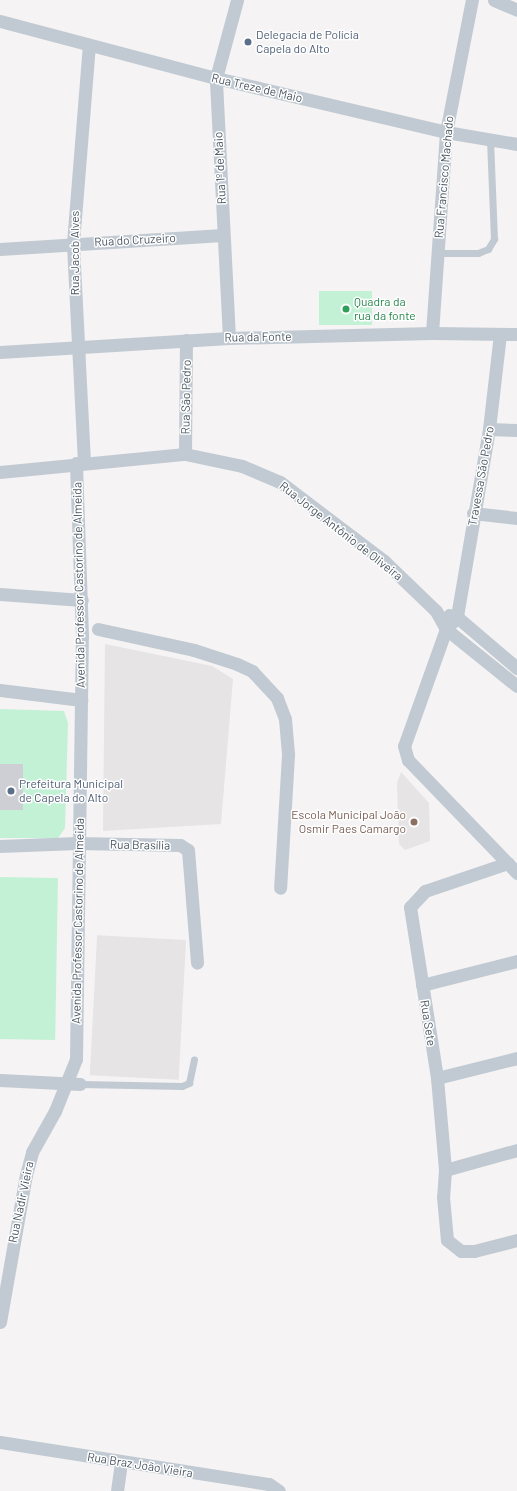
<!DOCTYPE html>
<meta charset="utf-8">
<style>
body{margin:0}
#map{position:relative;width:517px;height:1491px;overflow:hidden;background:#f5f3f3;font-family:Barlow,sans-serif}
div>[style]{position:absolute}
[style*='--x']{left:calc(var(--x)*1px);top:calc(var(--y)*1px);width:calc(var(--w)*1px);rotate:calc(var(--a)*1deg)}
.education>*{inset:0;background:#e6e4e5;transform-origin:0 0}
.green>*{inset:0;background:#c3f1d5;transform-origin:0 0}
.building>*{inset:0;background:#cdcfd5;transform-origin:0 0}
.lane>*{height:7px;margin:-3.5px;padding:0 3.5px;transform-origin:3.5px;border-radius:3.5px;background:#c1cad2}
.street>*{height:13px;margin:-6.5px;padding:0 6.5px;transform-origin:6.5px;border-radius:6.5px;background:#c1cad2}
.dots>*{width:11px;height:11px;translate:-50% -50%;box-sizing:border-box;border:2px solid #fff;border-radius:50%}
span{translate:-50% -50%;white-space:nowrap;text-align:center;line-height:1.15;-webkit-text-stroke:3px #fff;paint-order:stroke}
.service-label{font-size:12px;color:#4e5e75}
.left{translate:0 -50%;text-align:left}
.street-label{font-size:12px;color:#4a5661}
.leisure-label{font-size:12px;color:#27864d}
.education-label{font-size:12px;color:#785e54}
.right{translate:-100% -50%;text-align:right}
</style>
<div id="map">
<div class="education">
<div style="clip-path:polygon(105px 644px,212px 666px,233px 679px,221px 824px,103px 831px)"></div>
<div style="clip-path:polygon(401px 772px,429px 803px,430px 841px,405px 850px,399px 844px,397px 783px)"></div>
<div style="left:186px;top:940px;width:140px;height:89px;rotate:93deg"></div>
</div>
<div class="green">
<div style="left:372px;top:291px;width:34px;height:53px;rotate:90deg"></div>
<div style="clip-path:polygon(0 709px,64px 711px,68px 723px,65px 828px,58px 838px,0 838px)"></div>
<div style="left:0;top:877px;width:58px;height:162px;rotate:1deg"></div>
</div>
<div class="building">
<div style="left:0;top:764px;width:23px;height:46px"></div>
</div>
<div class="lane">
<div style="--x:437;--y:253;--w:41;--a:0"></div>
<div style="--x:478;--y:253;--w:11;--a:-22"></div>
<div style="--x:488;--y:249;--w:12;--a:-59"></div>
<div style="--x:494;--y:239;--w:99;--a:-92.3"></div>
<div style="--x:80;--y:1084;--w:102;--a:1.1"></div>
<div style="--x:182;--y:1086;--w:8;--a:-23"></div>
<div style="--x:189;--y:1083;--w:24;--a:-78"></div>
</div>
<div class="street">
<div style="--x:494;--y:0;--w:25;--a:23"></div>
<div style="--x:0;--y:21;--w:223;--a:14.8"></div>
<div style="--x:216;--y:78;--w:236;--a:13.2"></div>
<div style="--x:446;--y:132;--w:72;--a:9.6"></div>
<div style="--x:0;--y:249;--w:223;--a:-3.6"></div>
<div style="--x:432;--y:333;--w:201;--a:-86"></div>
<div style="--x:446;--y:132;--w:135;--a:-78.9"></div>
<div style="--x:500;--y:334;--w:96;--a:96.6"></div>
<div style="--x:489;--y:429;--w:191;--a:99.7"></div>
<div style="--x:457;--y:617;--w:16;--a:133"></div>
<div style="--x:446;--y:629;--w:124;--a:109.7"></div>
<div style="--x:404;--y:746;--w:15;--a:74"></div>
<div style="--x:408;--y:760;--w:157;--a:46"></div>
<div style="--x:229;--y:338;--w:260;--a:-92.9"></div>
<div style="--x:216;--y:78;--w:81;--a:-74.9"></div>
<div style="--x:0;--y:352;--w:229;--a:-3.5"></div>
<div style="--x:229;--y:338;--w:203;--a:-1.4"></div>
<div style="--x:432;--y:333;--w:85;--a:0.7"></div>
<div style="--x:489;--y:429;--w:28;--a:2"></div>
<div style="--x:185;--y:454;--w:114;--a:-89.5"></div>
<div style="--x:84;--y:462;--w:219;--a:-92.9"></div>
<div style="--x:73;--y:243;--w:199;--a:-85.4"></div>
<div style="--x:0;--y:472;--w:186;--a:-5.6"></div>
<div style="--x:185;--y:454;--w:58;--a:11.9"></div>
<div style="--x:242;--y:466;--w:41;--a:22.8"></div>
<div style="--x:280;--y:482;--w:131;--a:37.2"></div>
<div style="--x:384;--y:561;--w:72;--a:43.9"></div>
<div style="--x:436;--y:611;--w:21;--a:61"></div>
<div style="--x:446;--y:629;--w:91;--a:38.8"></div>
<div style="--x:473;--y:513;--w:44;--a:6.5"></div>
<div style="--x:0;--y:594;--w:82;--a:4.2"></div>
<div style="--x:449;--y:615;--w:8;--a:14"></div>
<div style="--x:457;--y:617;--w:79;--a:40.4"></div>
<div style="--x:98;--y:629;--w:98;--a:12.3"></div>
<div style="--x:194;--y:650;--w:45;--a:18"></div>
<div style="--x:237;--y:664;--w:17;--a:25"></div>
<div style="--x:252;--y:671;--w:37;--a:47"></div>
<div style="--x:277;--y:698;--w:22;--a:69"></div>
<div style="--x:285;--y:719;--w:36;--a:85"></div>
<div style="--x:288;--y:755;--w:133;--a:93.4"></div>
<div style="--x:0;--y:690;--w:82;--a:7"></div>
<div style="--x:0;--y:846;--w:77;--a:-2.2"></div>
<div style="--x:77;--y:843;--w:103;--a:1.1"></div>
<div style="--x:180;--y:845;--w:9;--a:32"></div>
<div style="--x:188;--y:850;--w:113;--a:85.4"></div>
<div style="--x:508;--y:863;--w:88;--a:161.4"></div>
<div style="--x:425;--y:891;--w:22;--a:133"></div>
<div style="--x:410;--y:907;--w:173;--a:81"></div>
<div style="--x:437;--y:1078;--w:92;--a:85"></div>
<div style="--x:445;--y:1170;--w:27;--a:94"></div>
<div style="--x:443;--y:1197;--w:43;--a:84.7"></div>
<div style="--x:447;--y:1240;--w:18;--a:38"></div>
<div style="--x:461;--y:1251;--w:13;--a:0"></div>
<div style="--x:474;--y:1251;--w:44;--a:-14.3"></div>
<div style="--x:422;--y:985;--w:98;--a:-14.2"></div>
<div style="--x:437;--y:1078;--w:82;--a:-14"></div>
<div style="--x:0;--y:1080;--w:80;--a:2.9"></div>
<div style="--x:445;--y:1170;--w:75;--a:-15.5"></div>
<div style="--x:0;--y:1322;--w:149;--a:-80"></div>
<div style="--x:26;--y:1175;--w:24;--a:-75"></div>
<div style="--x:32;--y:1152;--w:47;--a:-60.7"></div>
<div style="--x:55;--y:1111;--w:56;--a:-68"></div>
<div style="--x:76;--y:1059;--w:423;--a:-89.2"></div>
<div style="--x:82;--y:636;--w:173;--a:-92"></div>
<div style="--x:0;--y:1442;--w:272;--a:8.9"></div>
<div style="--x:269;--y:1484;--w:12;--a:35"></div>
<div style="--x:117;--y:1491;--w:29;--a:-82"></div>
</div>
<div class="dots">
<div style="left:248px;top:42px;background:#5c6f8a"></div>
<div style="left:346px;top:309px;background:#2e9e5b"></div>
<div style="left:11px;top:791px;background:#5c6f8a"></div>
<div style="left:414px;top:822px;background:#8d6e63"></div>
</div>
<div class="service-label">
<span class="left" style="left:256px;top:42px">Delegacia de Polícia<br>Capela do Alto</span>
<span class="left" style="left:19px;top:791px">Prefeitura Municipal<br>de Capela do Alto</span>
</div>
<div class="street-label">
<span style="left:257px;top:88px;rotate:13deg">Rua Treze de Maio</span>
<span style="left:220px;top:168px;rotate:-93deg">Rua 1º de Maio</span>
<span style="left:444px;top:177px;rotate:-85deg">Rua Francisco Machado</span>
<span style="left:135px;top:240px;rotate:-3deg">Rua do Cruzeiro</span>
<span style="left:75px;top:253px;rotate:-90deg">Rua Jacob Alves</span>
<span style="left:258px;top:337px;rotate:-1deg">Rua da Fonte</span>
<span style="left:186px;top:397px;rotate:-89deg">Rua São Pedro</span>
<span style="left:481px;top:476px;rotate:-80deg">Travessa São Pedro</span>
<span style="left:341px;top:531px;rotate:38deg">Rua Jorge Antônio de Oliveira</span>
<span style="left:79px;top:585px;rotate:-91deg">Avenida Professor Castorino de Almeida</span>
<span style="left:140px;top:845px;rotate:1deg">Rua Brasília</span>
<span style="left:78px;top:921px;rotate:-89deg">Avenida Professor Castorino de Almeida</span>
<span style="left:428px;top:1023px;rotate:81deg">Rua Sete</span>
<span style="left:21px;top:1202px;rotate:-78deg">Rua Nadir Vieira</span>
<span style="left:140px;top:1465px;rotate:9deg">Rua Braz João Vieira</span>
</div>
<div class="leisure-label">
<span class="left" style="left:354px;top:309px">Quadra da<br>rua da fonte</span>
</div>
<div class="education-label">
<span class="right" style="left:406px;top:822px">Escola Municipal João<br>Osmir Paes Camargo</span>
</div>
</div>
